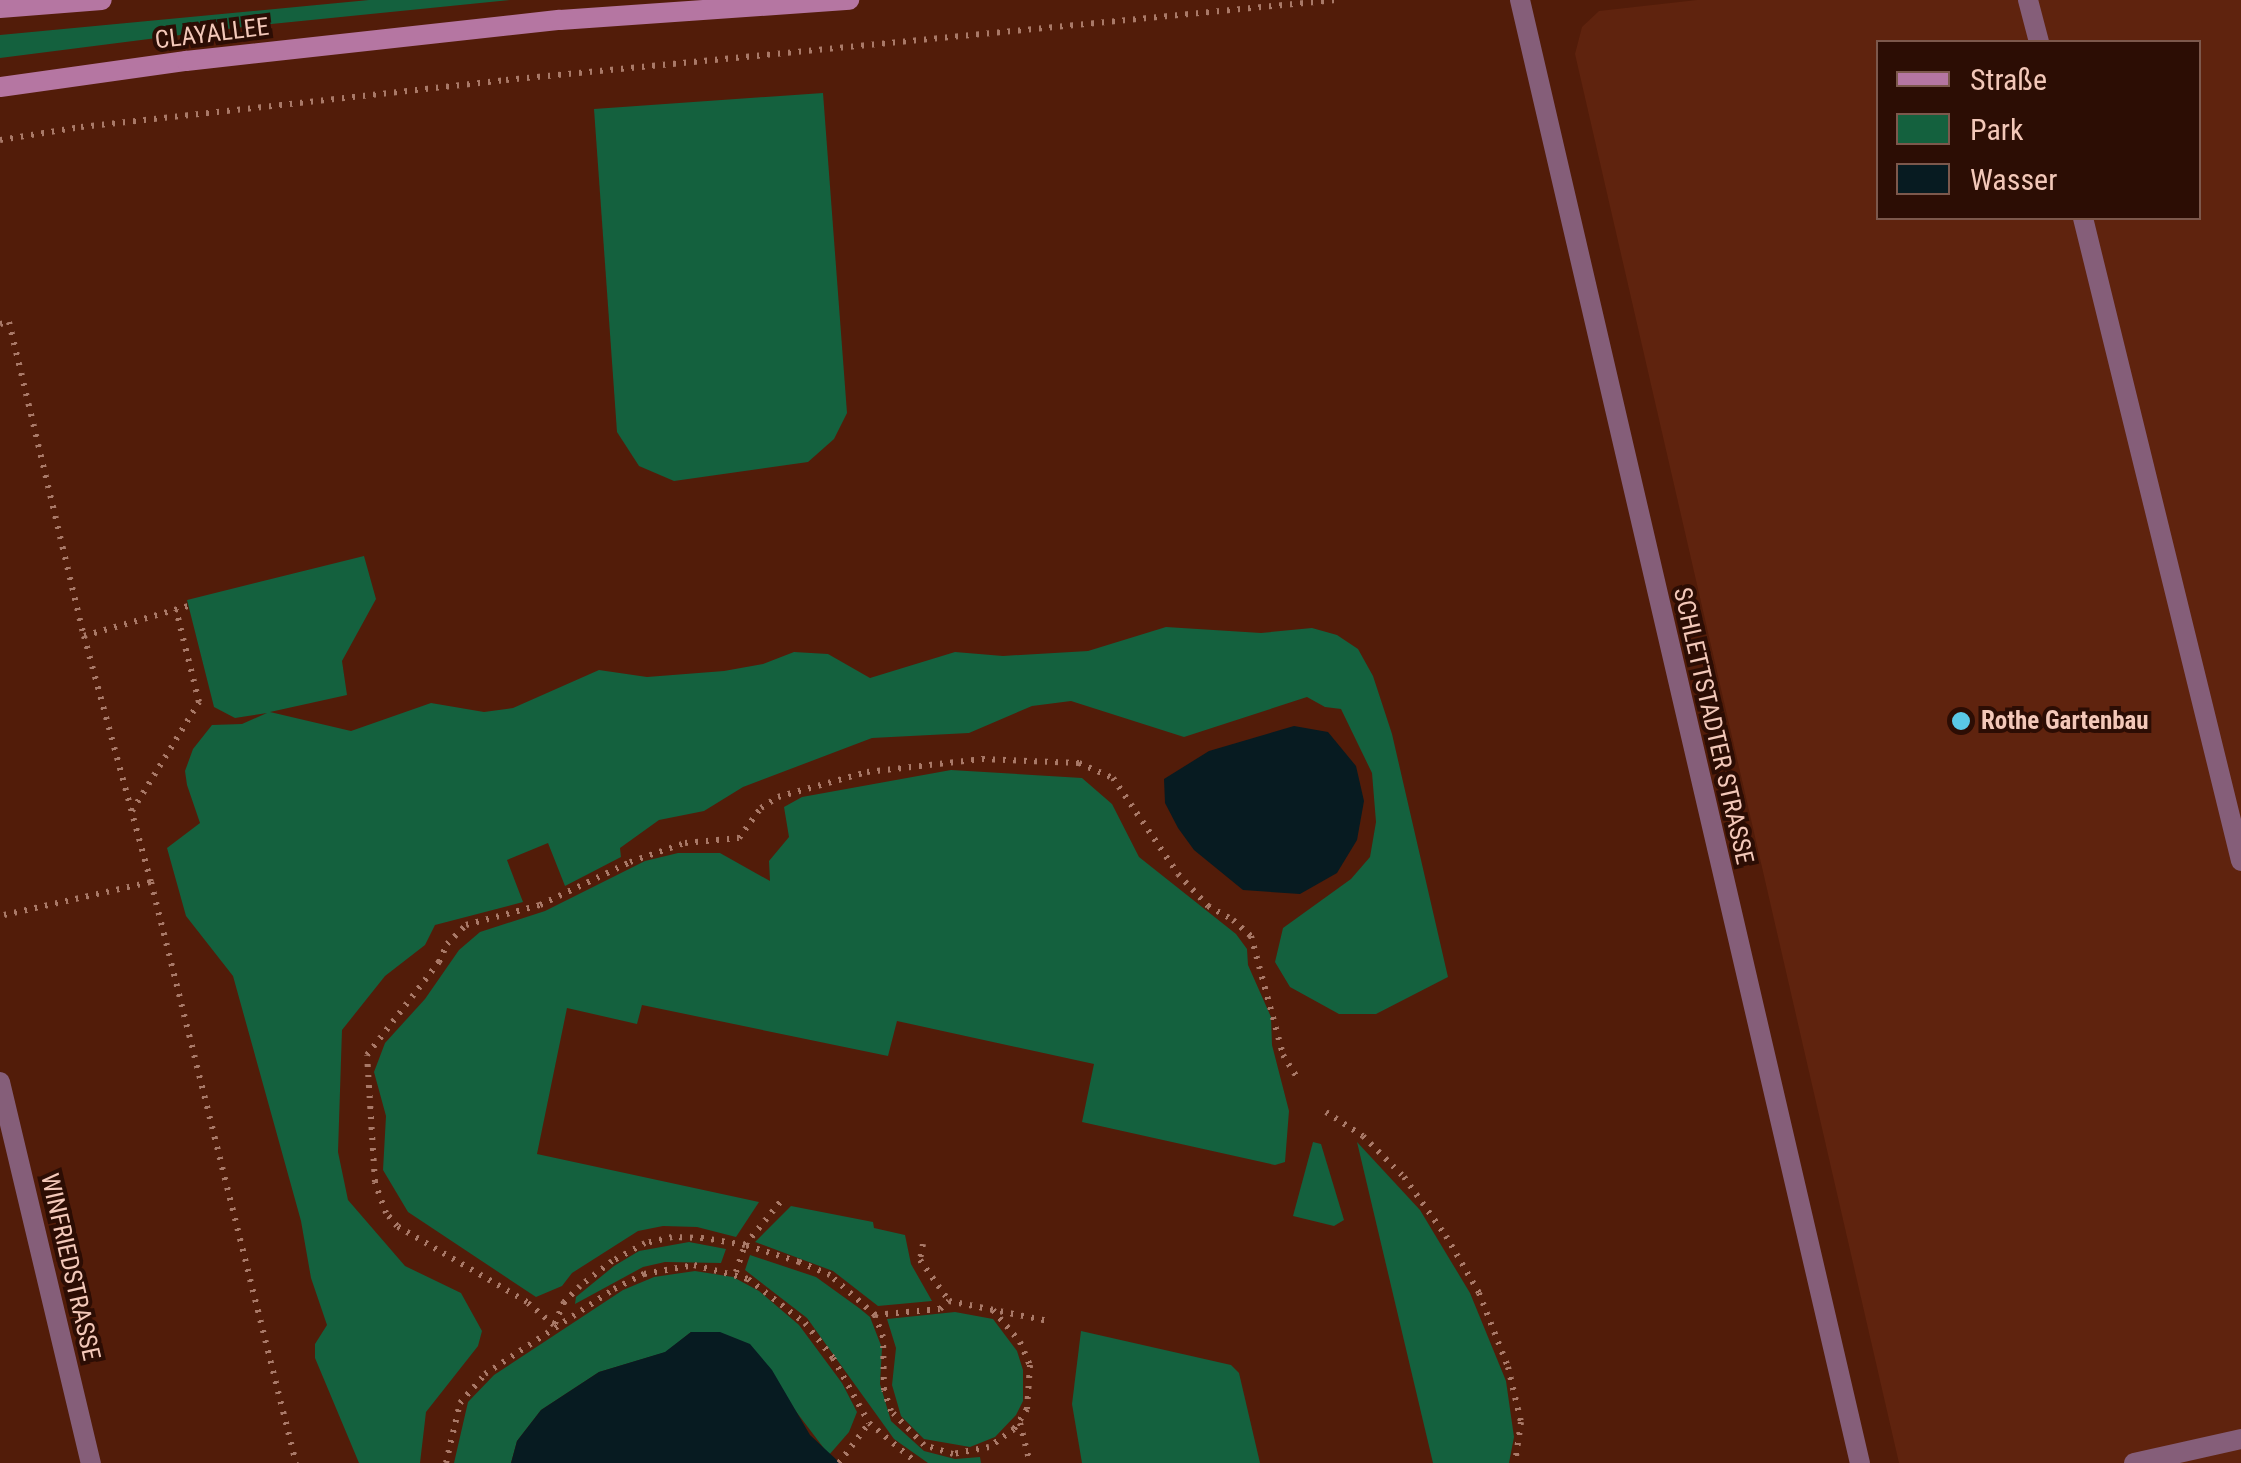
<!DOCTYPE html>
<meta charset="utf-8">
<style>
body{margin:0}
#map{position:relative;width:2241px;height:1463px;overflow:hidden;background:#521c09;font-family:"Roboto Condensed",sans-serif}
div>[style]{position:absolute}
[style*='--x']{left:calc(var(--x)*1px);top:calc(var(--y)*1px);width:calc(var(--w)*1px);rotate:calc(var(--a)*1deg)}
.built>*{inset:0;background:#5f230e}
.green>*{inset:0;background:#14613e}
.water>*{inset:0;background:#071b21}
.path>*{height:6px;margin-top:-3px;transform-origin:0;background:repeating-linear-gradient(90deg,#a97968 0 2.5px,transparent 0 10.5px)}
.service>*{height:20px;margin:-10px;padding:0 10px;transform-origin:10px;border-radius:10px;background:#855e79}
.minor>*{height:20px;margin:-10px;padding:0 10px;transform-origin:10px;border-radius:10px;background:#855e79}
.secondary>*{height:20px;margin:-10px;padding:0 10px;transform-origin:10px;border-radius:10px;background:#b576a2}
.dots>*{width:28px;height:28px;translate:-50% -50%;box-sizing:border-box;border:5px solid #2c0d04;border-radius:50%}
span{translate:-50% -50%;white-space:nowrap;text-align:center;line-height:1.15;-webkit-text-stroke:8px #2c0d04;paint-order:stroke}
.street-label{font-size:25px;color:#f3c8b9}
.poi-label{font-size:25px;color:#f3c8b9;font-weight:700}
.left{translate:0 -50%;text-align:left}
.legend{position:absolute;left:1876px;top:40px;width:325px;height:180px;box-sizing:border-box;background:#2c0d04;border:2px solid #7c584c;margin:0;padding:12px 18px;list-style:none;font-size:30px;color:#f3c8b9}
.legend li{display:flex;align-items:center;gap:20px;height:50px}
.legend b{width:50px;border:2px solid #7c584c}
</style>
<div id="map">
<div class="built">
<div style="clip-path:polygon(evenodd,1697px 0,2241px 0,2241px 1463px,1899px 1463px,1575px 54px,1582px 27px,1599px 11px,1697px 0,1878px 42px,2198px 42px,2198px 218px,1878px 218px,1878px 42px)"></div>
</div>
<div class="green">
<div style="clip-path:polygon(369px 0,510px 0,251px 26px,0 58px,0 35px)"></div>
<div style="clip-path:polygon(823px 93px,847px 413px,834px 439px,808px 462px,674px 481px,639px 466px,617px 432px,594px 109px)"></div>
<div style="clip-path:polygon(364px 556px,376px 599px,342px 661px,347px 695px,270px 712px,351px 731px,431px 703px,484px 712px,513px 708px,599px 670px,647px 677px,724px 671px,763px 664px,794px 652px,828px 654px,870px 678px,955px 652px,1003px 656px,1088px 651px,1166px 627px,1261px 633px,1312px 628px,1337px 635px,1358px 649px,1373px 676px,1392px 734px,1448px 977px,1376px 1014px,1339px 1014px,1290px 987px,1275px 962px,1283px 928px,1351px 879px,1370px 857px,1376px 822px,1372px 773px,1341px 709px,1325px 707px,1307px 697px,1184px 737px,1071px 701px,1032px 706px,969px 733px,872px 738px,743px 787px,704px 811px,659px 820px,620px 848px,621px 857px,565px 886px,548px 843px,507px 860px,523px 902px,435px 925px,425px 945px,385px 976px,342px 1030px,338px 1152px,348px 1200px,405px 1266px,461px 1293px,482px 1331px,478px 1346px,426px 1412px,420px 1463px,359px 1463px,315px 1358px,315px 1344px,327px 1325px,311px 1278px,301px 1221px,233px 976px,186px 916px,167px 848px,200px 823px,187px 785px,185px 771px,193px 749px,212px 725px,242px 724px,267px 713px,235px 718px,214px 707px,187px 600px)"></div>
<div style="clip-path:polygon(951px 770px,1082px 778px,1112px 804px,1139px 857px,1236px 934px,1247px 949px,1248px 965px,1271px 1017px,1272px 1045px,1289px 1111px,1285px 1162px,1275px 1165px,1082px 1122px,1094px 1064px,897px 1021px,888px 1056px,642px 1005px,637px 1024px,567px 1008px,537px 1154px,759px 1202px,736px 1237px,697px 1227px,663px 1226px,638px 1231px,572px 1273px,562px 1286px,536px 1297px,408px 1212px,383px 1170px,386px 1116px,374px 1072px,385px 1043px,425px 999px,459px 950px,480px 932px,545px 911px,645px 861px,678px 853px,720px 853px,770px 881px,769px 861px,789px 837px,784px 807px,802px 797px)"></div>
<div style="clip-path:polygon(1313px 1142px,1321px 1144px,1344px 1220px,1334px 1226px,1293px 1216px)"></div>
<div style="clip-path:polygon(1357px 1142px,1420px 1210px,1470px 1293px,1506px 1381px,1514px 1437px,1509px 1463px,1433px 1463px)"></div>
<div style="clip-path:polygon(791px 1206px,873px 1222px,874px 1228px,905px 1235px,911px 1264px,932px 1301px,878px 1306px,833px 1271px,755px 1242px)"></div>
<div style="clip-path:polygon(689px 1242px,726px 1249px,721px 1263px,665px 1262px,643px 1267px,575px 1304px,576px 1297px,614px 1266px,639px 1251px)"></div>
<div style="clip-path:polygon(750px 1255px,816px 1277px,859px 1308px,870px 1317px,882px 1348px,880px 1384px,891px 1421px,924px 1451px,955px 1459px,980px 1457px,981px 1463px,928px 1463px,894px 1439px,807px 1318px,745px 1270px)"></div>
<div style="clip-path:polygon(695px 1271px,733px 1277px,759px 1291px,799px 1325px,842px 1383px,857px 1412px,849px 1432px,829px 1455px,785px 1397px,691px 1332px,666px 1352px,599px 1372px,541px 1410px,517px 1441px,511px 1463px,454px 1463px,468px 1402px,494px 1375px,623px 1290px,654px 1277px)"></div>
<div style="clip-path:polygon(955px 1312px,993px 1319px,1017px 1351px,1023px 1370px,1023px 1401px,1016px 1415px,995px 1437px,970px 1447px,924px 1439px,901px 1416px,892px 1385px,896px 1348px,887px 1319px)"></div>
<div style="clip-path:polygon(1081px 1331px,1231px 1365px,1239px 1373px,1260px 1463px,1082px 1463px,1072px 1404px)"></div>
</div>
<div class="water">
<div style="clip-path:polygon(1294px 726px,1328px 732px,1356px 766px,1364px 801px,1357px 840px,1337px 873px,1300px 894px,1243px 890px,1194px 850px,1178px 828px,1165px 803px,1164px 779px,1209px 751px)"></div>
<div style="clip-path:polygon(691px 1332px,720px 1332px,750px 1344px,772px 1370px,810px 1435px,840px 1463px,511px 1463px,517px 1441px,541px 1410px,599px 1372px,665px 1352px)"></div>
</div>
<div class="path">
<div style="--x:0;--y:140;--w:82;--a:-9.1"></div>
<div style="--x:81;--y:127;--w:428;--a:-6.3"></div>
<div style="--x:506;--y:80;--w:834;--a:-5.51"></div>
<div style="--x:0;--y:324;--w:9;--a:-13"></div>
<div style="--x:9;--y:322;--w:323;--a:76.6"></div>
<div style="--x:84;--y:636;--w:255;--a:74.8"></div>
<div style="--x:84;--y:636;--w:108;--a:-16.1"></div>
<div style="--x:132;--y:811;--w:128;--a:-58.4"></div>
<div style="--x:199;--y:702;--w:95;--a:-104"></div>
<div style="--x:4;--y:915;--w:151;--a:-12.7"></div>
<div style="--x:151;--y:882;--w:599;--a:75.99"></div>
<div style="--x:1326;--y:1112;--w:44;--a:33"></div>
<div style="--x:1363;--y:1136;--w:58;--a:45"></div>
<div style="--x:1404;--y:1177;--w:72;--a:54.6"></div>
<div style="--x:1446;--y:1236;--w:66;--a:59.9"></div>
<div style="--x:1479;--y:1293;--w:79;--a:68.6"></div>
<div style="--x:1508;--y:1367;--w:57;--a:76.7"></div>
<div style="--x:1521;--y:1422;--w:41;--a:98.3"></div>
<div style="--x:923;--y:1244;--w:16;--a:101"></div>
<div style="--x:920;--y:1260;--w:50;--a:54.7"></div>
<div style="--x:949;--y:1301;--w:101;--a:11.4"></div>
<div style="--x:736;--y:1272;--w:28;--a:-72"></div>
<div style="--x:745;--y:1245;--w:57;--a:-50.7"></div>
<div style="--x:993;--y:1310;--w:42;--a:49.8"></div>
<div style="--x:1020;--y:1342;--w:25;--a:67"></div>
<div style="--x:1030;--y:1365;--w:44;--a:93.9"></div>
<div style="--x:1027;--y:1409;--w:24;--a:123"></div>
<div style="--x:1014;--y:1429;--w:31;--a:144"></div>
<div style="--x:989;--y:1447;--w:37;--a:169"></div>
<div style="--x:953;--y:1454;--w:30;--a:-163"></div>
<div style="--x:924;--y:1445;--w:47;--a:-134.1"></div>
<div style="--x:891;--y:1411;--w:22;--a:-108"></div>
<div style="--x:884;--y:1390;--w:53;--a:-91.1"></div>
<div style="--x:883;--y:1337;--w:23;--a:-110"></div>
<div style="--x:875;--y:1315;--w:60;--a:-138.4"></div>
<div style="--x:830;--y:1275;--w:34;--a:-157"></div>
<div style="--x:799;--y:1262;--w:57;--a:-162.5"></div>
<div style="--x:745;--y:1245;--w:43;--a:-170.5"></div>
<div style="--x:703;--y:1238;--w:31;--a:-178"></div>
<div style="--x:672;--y:1237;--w:28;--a:167"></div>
<div style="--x:645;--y:1243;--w:38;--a:151"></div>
<div style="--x:612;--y:1261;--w:41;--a:142"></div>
<div style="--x:580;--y:1286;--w:23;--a:135"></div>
<div style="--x:564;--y:1302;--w:25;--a:113"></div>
<div style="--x:554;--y:1325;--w:35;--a:-140"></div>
<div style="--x:527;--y:1302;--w:151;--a:-149.7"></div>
<div style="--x:397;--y:1226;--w:17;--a:-130"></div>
<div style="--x:386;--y:1213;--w:33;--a:-110"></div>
<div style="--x:375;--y:1182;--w:127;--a:-93.6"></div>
<div style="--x:367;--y:1055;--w:118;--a:-52.3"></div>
<div style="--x:439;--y:962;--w:20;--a:-66"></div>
<div style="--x:447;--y:944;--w:27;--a:-45"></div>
<div style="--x:466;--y:925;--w:77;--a:-15.1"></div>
<div style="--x:540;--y:905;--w:100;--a:-25.5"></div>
<div style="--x:630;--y:862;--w:58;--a:-19.1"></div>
<div style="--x:685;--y:843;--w:54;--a:-5.3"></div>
<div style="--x:739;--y:838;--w:37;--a:-54"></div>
<div style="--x:761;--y:808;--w:20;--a:-33"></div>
<div style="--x:778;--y:797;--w:92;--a:-15.7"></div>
<div style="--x:867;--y:772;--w:116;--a:-6.4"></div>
<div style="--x:982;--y:759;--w:97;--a:2.4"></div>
<div style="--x:1079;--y:763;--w:37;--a:24"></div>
<div style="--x:1113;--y:778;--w:116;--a:55.9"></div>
<div style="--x:1178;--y:874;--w:44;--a:46.8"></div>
<div style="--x:1208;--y:906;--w:29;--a:29"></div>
<div style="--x:1233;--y:920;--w:24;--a:42"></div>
<div style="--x:1251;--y:936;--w:123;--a:74.9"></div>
<div style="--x:1283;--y:1055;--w:25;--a:58"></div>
<div style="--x:875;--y:1315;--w:65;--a:-5.3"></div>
<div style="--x:940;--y:1309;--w:12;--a:-42"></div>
<div style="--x:1020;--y:1423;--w:41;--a:76"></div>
<div style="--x:446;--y:1463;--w:62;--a:-76.9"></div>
<div style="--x:460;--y:1403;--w:38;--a:-49"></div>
<div style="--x:485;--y:1374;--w:154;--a:-33.4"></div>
<div style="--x:614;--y:1289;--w:34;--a:-27"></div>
<div style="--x:644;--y:1274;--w:51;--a:-10.2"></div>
<div style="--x:694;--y:1265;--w:56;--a:14.5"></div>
<div style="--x:748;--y:1279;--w:72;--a:37.7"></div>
<div style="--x:805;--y:1323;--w:45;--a:51.3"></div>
<div style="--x:833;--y:1358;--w:74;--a:61"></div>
<div style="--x:869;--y:1423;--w:62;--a:39.8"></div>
<div style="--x:839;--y:1463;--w:50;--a:-53.1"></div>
</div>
<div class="service">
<div style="--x:2028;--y:0;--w:43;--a:75.3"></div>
<div style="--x:2083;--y:218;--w:662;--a:76.19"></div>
<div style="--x:2134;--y:1463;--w:110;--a:-12.6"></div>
</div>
<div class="minor">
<div style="--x:1520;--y:0;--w:1502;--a:76.92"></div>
<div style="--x:0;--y:1082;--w:392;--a:76.6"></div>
</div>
<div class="secondary">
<div style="--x:0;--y:8;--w:102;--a:-4.5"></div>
<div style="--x:0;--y:87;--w:188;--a:-8"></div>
<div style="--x:186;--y:61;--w:376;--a:-6.3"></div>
<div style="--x:560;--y:20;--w:290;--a:-4"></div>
</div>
<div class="dots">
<div style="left:1961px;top:721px;background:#5ac8e6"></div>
</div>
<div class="street-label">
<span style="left:212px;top:34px;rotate:-7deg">CLAYALLEE</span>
<span style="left:1713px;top:726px;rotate:77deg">SCHLETTSTADTER STRASSE</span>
<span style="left:70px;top:1267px;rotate:77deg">WINFRIEDSTRASSE</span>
</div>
<div class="poi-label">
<span class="left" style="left:1981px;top:721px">Rothe Gartenbau</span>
</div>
<ul class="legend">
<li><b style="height:12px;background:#b576a2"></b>Straße</li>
<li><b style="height:28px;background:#14613e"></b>Park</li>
<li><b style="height:28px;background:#071b21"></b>Wasser</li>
</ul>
</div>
